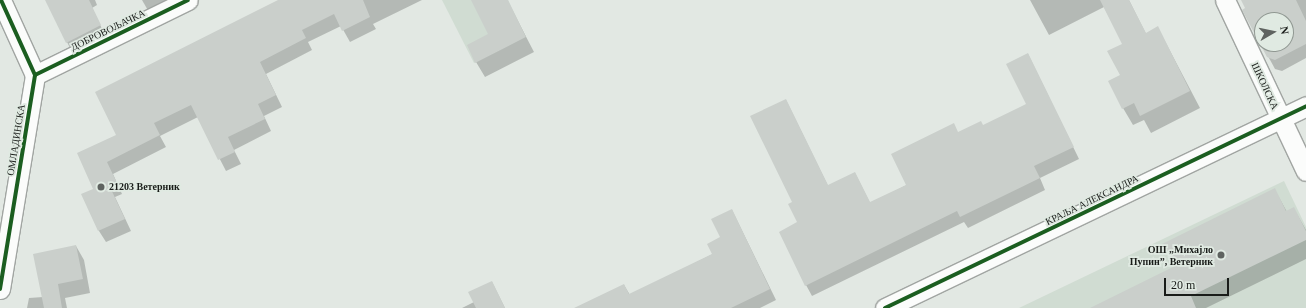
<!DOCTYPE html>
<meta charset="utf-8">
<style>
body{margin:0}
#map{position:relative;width:1306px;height:308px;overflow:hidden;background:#e2e8e3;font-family:"Times New Roman",serif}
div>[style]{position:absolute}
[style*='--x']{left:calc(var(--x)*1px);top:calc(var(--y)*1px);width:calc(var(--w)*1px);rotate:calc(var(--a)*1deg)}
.built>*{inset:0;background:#d0dcd2}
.shadow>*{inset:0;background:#0003}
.building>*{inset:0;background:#cacfcb}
.roads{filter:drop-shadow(1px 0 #a1a5a2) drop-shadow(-1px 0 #a1a5a2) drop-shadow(0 1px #a1a5a2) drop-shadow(0 -1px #a1a5a2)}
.minor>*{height:19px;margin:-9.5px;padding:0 9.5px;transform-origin:9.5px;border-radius:9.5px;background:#fbfcfb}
.cycleway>*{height:4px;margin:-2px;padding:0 2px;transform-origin:2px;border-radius:2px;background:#1b5e20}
.dots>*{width:11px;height:11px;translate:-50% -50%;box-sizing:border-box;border:2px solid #e0eae2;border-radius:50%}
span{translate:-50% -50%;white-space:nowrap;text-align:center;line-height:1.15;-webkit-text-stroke:3.5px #e0eae2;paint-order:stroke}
.street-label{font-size:10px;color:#191c19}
.poi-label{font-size:10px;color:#191c19;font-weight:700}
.left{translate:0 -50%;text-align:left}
.right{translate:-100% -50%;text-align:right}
.north{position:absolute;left:1254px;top:12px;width:40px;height:40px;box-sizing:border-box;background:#e0eae2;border:1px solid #909892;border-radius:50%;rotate:81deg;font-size:11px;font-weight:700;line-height:16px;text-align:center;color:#191c19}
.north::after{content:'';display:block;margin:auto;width:14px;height:18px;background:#5f6360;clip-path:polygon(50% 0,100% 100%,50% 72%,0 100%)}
.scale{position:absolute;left:1164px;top:278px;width:65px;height:18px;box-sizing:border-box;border:2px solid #191c19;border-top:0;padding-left:5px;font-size:12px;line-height:14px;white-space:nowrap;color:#191c19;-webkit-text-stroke:3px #e0eae2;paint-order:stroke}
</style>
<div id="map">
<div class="built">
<div style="clip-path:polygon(442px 0,508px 0,526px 37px,474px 63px)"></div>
<div style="clip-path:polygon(1284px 181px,1306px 227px,1306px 308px,1019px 308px)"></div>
</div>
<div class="shadow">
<div style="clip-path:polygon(46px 0,95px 0,97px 5px,92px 8px,106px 37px,73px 54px)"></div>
<div style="clip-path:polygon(142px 0,176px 0,150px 14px)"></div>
<div style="clip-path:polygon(279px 0,422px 0,373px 24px,376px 29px,350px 42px,341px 26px,308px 42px,312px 50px,266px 74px,282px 107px,264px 116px,271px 131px,234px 150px,241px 164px,226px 171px,198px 117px,160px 136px,166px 147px,113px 174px,122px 194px,115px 197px,131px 231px,106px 242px,99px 231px,94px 189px,117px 135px)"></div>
<div style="clip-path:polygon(472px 0,507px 0,534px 52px,485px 77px,476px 62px,489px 34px)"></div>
<div style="clip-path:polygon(1030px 0,1129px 0,1146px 34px,1158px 28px,1200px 108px,1151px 133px,1144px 120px,1133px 125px,1123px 108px,1121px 76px,1123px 44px,1104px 7px,1049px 35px)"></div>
<div style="clip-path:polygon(evenodd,1247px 0,1306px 0,1306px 58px,1282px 71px,1275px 69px,1243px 10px,1246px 9px,1247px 0,1262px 20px,1286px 20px,1286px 44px,1262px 44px,1262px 20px)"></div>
<div style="clip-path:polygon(1028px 54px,1079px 159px,1040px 178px,1045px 190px,968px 228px,964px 222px,812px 296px,806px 285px,798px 223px,793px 203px,786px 100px,828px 186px,855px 173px,870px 203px,907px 185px,958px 133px,983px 126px,1027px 105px)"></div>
<div style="clip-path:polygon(1275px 190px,1287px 212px,1294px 209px,1306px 230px,1306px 259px,1206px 308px,1092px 308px,1175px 268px)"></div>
<div style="clip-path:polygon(732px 210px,776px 300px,760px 308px,590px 308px,624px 285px,630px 295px,713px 254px)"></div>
<div style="clip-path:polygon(76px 246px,84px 260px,90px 293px,65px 298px,67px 308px,27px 308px,29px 298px,43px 297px)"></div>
<div style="clip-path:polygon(492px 282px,505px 308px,462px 308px,474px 302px)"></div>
</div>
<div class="building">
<div style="clip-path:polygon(45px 0,89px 0,101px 25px,66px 43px)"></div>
<div style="clip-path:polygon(278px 0,363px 0,370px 17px,342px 31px,334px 14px,302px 30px,306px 38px,260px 62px,276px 95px,258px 104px,265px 119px,228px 137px,235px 152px,218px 160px,191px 105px,154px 123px,160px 135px,107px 162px,116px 181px,109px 185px,125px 219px,98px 231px,81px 194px,93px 189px,77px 153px,116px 135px,95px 92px)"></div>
<div style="clip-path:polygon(471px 0,508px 0,526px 37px,475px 63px,467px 45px,488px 34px)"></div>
<div style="clip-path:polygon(1100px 0,1129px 0,1146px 33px,1158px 26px,1190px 91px,1140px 116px,1134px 103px,1122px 109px,1108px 81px,1120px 75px,1107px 51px,1122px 44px)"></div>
<div style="clip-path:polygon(evenodd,1241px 0,1296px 0,1306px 21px,1306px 44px,1275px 60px,1267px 57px,1242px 10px,1245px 8px,1241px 0,1262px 20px,1286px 20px,1286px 44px,1262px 44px,1262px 20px)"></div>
<div style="clip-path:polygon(1028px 53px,1074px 147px,1034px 166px,1040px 178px,960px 217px,957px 211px,805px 286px,779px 232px,797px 222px,788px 204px,792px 202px,750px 116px,786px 99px,828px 185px,855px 172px,870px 202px,906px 185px,891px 154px,954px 123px,958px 132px,981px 121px,983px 125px,1026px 104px,1006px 64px)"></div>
<div style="clip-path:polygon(1275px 188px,1286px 211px,1294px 207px,1306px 231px,1306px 240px,1191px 296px,1196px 308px,1090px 308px,1173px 267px,1162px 244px)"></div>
<div style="clip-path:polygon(732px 209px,770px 289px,731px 308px,574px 308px,624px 284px,629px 294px,712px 254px,707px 244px,720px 237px,711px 219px)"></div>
<div style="clip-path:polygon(76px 245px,83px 279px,58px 284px,62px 308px,44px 308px,33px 254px)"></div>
<div style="clip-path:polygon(492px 281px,505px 308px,476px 308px,468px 292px)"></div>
</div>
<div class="roads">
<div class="minor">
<div style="--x:1225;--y:0;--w:189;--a:64.7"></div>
<div style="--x:35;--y:75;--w:170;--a:-26.1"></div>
<div style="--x:0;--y:289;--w:217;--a:-80.7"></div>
<div style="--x:35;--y:75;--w:82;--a:-114.4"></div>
<div style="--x:885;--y:308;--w:467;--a:-25.6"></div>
</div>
</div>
<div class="cycleway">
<div style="--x:35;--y:75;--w:170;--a:-26.1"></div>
<div style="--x:0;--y:289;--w:217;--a:-80.7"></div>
<div style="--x:35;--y:75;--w:82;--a:-114.4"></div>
<div style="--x:885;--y:308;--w:467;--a:-25.6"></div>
</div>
<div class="dots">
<div style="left:101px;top:187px;background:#5f6360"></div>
<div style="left:1221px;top:255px;background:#5f6360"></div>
</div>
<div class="street-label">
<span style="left:108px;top:30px;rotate:-26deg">ДОБРОВОЉАЧКА</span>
<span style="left:1265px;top:86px;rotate:65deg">ШКОЛСКА</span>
<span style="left:16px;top:140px;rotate:-81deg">ОМЛАДИНСКА</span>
<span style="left:1092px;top:200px;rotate:-26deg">КРАЉА АЛЕКСАНДРА</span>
</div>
<div class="poi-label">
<span class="left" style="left:109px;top:187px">21203 Ветерник</span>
<span class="right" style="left:1213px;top:255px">ОШ „Михајло<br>Пупин”, Ветерник</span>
</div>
<div class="north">N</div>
<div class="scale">20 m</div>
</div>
